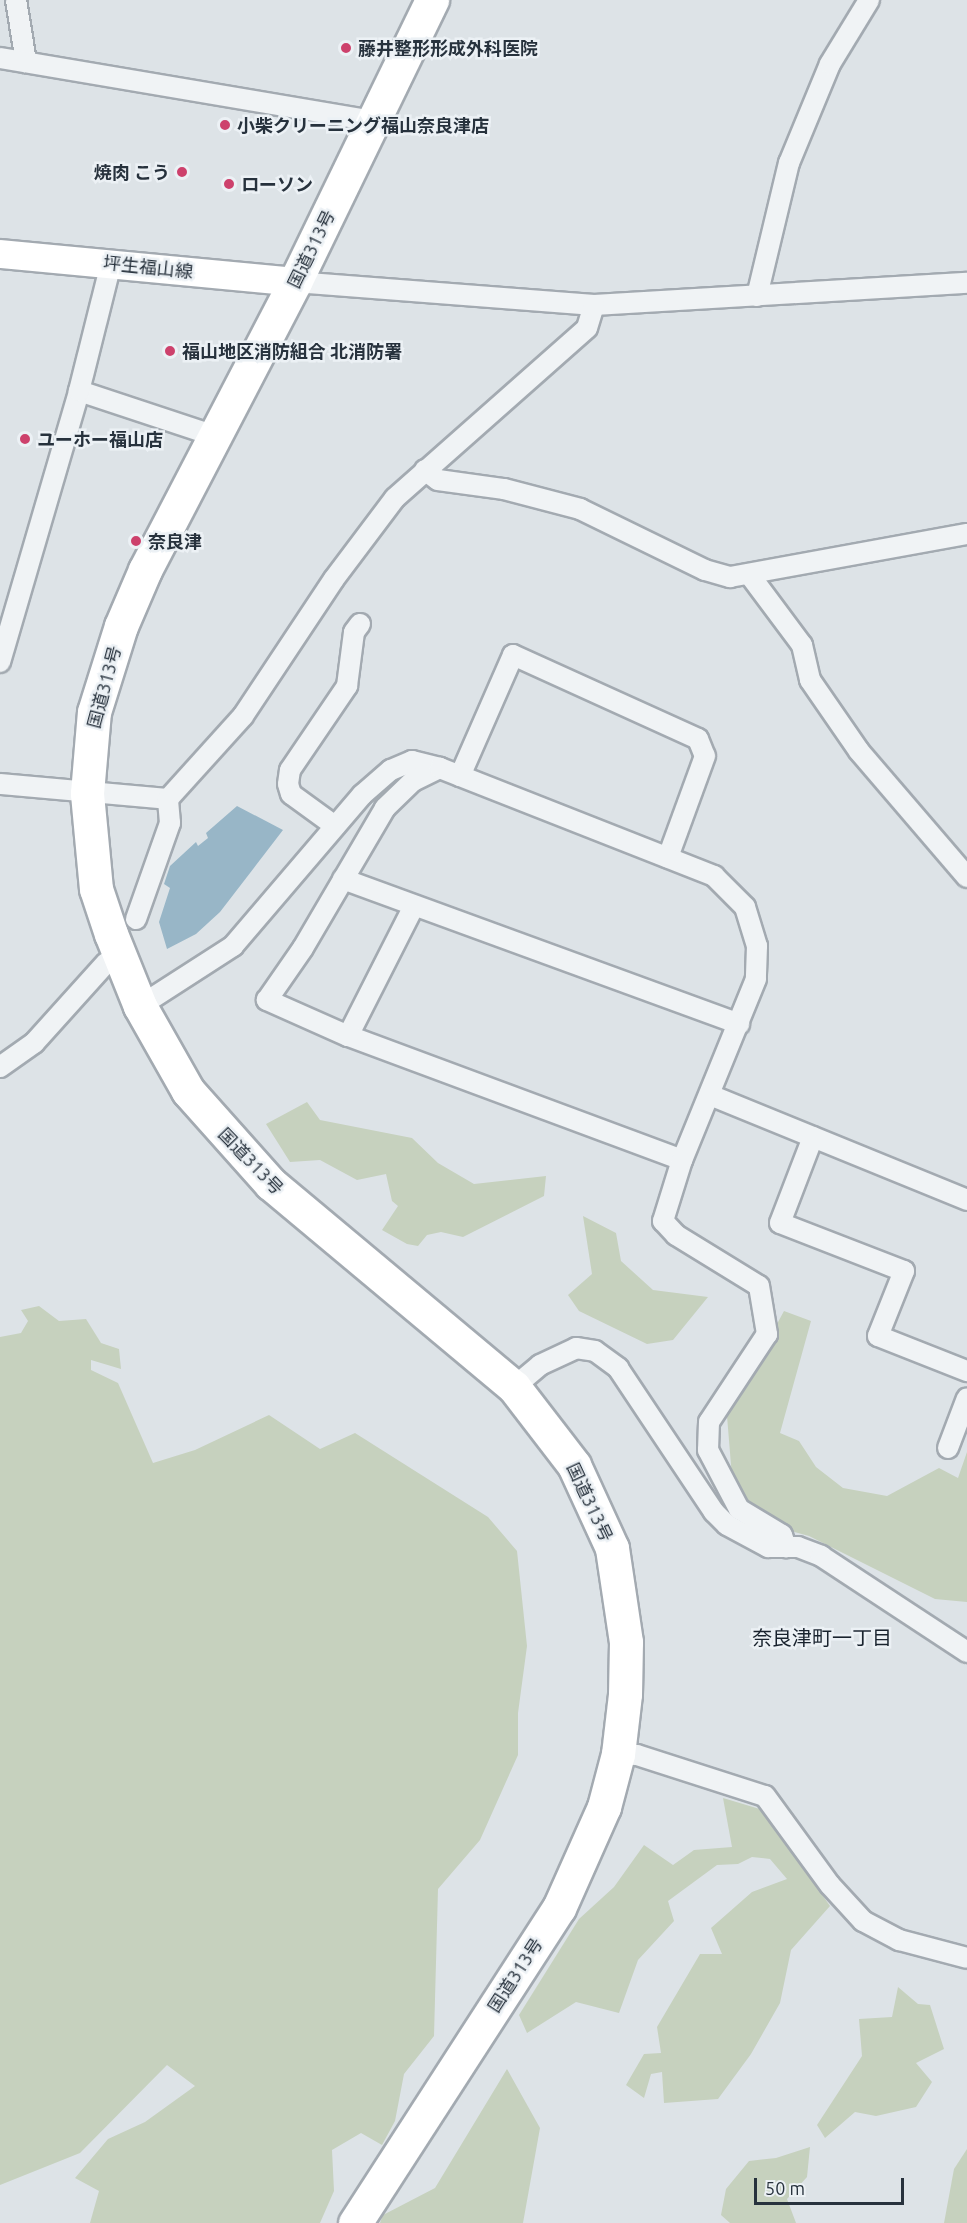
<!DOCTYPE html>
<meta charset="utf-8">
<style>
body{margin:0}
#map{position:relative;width:967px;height:2223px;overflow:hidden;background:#dde3e7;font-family:Ubuntu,"Noto Sans JP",sans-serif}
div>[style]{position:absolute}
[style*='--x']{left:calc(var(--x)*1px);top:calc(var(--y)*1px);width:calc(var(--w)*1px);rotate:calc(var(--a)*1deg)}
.green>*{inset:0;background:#c6d1be}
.water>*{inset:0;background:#98b6c7}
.roads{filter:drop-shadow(2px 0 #a3aab1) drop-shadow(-2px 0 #a3aab1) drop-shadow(0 2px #a3aab1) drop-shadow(0 -2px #a3aab1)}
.street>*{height:20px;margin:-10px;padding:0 10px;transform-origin:10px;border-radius:10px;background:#f0f3f5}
.secondary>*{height:28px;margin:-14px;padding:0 14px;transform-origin:14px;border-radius:14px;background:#fff}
.highway>*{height:33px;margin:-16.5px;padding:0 16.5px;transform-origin:16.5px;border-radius:16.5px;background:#fff}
.dots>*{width:16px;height:16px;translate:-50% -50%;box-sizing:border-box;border:3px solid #ecf1f5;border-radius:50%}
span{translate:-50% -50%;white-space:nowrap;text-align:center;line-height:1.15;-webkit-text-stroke:5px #ecf1f5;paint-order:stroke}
.poi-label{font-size:18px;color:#27323d;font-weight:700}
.left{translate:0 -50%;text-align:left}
.right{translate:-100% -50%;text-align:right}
.street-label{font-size:18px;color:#27323d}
.neighbourhood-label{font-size:20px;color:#19232e}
.scale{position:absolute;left:754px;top:2178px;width:150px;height:27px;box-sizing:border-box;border:3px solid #27323d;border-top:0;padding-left:8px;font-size:18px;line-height:21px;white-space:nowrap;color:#27323d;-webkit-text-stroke:4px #ecf1f5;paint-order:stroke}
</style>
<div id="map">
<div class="green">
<div style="clip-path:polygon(307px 1102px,320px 1120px,412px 1138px,438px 1163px,474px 1184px,546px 1176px,544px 1196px,463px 1237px,441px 1232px,427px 1235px,418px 1246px,407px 1244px,382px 1230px,398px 1206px,392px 1201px,386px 1174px,357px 1180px,320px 1160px,290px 1162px,266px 1124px)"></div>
<div style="clip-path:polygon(583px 1216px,616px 1233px,621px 1261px,653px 1290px,708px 1297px,673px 1340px,647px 1344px,579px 1311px,568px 1295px,592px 1274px)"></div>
<div style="clip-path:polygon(39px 1306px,59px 1321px,86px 1319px,101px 1343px,119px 1349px,121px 1369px,91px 1360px,91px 1370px,118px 1383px,153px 1463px,195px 1450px,269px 1415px,320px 1449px,355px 1433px,488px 1517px,517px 1551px,527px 1646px,518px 1713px,518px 1755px,480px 1840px,438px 1889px,434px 2036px,404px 2074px,395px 2121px,382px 2145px,361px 2133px,332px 2150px,334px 2191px,320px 2223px,90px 2223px,99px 2191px,75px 2178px,108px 2139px,145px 2122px,195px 2086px,167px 2065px,80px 2153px,0 2185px,0 1337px,21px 1333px,28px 1321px,21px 1310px)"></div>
<div style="clip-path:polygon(784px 1311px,811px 1321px,780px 1433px,799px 1441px,816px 1467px,843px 1488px,887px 1496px,939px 1468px,958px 1478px,967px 1452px,967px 1602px,935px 1599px,809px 1536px,780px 1528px,744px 1500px,732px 1477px,727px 1416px)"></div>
<div style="clip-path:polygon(723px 1798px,763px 1810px,830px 1906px,791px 1950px,780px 2003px,751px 2054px,718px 2099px,664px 2103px,662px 2072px,651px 2074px,644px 2098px,626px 2085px,644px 2054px,661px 2053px,657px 2027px,700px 1954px,722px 1954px,711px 1928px,752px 1892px,787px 1879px,770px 1859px,752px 1857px,738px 1864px,717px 1865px,668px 1901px,674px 1921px,638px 1960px,619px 2013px,576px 2002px,527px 2033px,519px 2015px,579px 1919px,614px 1887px,644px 1845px,673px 1865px,694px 1850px,732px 1847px)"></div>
<div style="clip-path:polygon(898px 1987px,918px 2004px,930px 2005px,944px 2049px,916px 2063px,932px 2082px,916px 2107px,876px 2116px,855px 2112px,825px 2138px,817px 2125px,862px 2056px,859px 2019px,892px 2017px)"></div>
<div style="clip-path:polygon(507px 2069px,540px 2128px,523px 2223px,380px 2223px,383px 2215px,435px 2188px)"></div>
<div style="clip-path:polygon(810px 2147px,807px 2177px,787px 2199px,796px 2223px,730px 2223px,721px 2215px,726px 2189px,749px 2161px,776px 2158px)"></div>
<div style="clip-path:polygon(967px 2149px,967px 2223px,944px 2223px,954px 2169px)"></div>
</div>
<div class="water">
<div style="clip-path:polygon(237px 806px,283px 830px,220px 912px,196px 934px,167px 949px,159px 922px,170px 888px,164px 884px,170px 866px,196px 842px,198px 846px,208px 838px,206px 833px)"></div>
</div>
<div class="roads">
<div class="street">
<div style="--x:16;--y:0;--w:63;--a:80.8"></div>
<div style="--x:0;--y:58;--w:378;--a:9.6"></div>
<div style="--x:295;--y:282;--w:300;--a:4.4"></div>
<div style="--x:594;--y:305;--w:374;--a:-3.4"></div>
<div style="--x:757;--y:296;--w:137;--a:-76.5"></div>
<div style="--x:789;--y:163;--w:107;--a:-67.5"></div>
<div style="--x:830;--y:64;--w:75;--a:-58.6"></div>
<div style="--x:79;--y:391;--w:143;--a:18.3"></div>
<div style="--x:425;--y:470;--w:16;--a:38"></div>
<div style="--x:438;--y:480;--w:67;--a:7.8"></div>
<div style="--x:504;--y:489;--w:79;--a:14.7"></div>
<div style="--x:580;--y:509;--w:139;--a:26"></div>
<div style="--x:705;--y:570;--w:26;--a:16"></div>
<div style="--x:730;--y:577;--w:241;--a:-10.3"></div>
<div style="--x:749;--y:574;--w:89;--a:53.3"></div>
<div style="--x:802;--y:645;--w:36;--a:77"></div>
<div style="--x:810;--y:680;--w:86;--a:55.4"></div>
<div style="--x:859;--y:751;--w:166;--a:49.4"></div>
<div style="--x:0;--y:662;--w:282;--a:-73.7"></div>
<div style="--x:79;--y:391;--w:131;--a:-75.9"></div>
<div style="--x:460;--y:776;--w:132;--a:-66.3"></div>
<div style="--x:513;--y:655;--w:203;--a:24.4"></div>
<div style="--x:698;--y:739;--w:18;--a:68"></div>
<div style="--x:705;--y:756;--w:108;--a:110.1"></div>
<div style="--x:0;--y:784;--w:169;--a:5.1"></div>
<div style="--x:168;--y:799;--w:112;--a:-47.9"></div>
<div style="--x:243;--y:716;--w:164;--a:-56.4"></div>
<div style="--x:334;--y:579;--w:101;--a:-53"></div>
<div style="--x:395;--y:498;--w:256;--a:-41.5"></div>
<div style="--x:587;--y:328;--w:24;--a:-73"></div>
<div style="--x:335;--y:826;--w:54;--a:-144"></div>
<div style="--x:291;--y:794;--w:10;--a:-107"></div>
<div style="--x:288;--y:784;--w:14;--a:-82"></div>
<div style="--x:290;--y:770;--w:102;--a:-55.8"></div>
<div style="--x:347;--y:686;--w:54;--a:-82.6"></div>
<div style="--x:354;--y:632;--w:10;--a:-53"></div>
<div style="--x:343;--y:879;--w:422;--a:20.1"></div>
<div style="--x:136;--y:919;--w:102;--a:-70.5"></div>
<div style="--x:170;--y:823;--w:24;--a:-95"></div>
<div style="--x:140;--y:1006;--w:111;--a:-32.8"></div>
<div style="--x:233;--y:946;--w:199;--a:-49.5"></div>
<div style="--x:362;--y:795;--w:38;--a:-41"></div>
<div style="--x:391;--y:770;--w:23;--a:-23"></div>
<div style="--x:412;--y:761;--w:29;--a:14"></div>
<div style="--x:348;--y:1036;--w:146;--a:-63.1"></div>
<div style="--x:0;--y:1067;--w:42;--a:-35.2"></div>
<div style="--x:34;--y:1043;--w:108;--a:-48"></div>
<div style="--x:710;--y:1095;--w:278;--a:22.2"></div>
<div style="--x:813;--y:1137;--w:92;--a:111"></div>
<div style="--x:780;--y:1223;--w:133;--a:21.2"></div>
<div style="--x:904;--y:1271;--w:70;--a:111.8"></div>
<div style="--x:878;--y:1336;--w:96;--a:21.5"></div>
<div style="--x:682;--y:1160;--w:356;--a:-159.6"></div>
<div style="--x:348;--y:1036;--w:89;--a:-156"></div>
<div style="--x:267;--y:1000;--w:63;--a:-55.3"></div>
<div style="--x:303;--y:948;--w:162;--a:-59.6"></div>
<div style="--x:385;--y:808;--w:39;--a:-44"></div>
<div style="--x:413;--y:781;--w:30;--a:-26"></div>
<div style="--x:440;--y:768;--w:295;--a:21.5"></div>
<div style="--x:714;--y:876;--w:44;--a:45"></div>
<div style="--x:745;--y:907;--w:41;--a:72.9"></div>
<div style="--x:757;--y:946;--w:33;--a:92"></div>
<div style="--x:756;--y:979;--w:196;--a:112.2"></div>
<div style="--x:682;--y:1160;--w:64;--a:107.3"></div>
<div style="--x:663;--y:1221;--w:19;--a:47"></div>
<div style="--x:676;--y:1235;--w:97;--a:31.6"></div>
<div style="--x:759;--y:1286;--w:49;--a:80.5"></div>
<div style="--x:767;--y:1334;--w:105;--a:123.4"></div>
<div style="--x:709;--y:1422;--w:28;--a:92"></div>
<div style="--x:708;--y:1450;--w:67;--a:62.3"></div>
<div style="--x:739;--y:1509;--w:50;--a:31.2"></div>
<div style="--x:782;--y:1535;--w:13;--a:72"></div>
<div style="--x:514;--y:1387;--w:34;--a:-40"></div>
<div style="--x:540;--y:1365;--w:40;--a:-25"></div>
<div style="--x:576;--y:1348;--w:19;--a:9"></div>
<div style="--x:595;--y:1351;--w:29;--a:36"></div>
<div style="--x:618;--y:1368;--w:173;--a:56.3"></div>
<div style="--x:714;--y:1512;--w:18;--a:45"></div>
<div style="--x:727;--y:1525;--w:47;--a:28.2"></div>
<div style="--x:768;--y:1547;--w:30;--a:0"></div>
<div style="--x:798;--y:1547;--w:25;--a:21"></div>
<div style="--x:821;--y:1556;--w:175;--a:33.3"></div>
<div style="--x:948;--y:1448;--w:53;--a:-69.2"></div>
<div style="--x:618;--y:1754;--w:19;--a:3"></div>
<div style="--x:637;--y:1755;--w:134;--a:17.8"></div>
<div style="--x:765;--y:1796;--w:110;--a:53.9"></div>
<div style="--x:830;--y:1885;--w:49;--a:47.5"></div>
<div style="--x:863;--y:1921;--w:41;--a:27.8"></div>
<div style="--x:899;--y:1940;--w:70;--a:14.8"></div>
</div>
<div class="secondary">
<div style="--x:0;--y:254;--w:296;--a:5.4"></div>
</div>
<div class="highway">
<div style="--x:355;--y:2223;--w:375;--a:-57.1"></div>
<div style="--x:559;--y:1908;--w:111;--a:-66"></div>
<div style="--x:604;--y:1807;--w:55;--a:-75.2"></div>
<div style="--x:618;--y:1754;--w:60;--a:-83.3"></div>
<div style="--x:625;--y:1694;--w:52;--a:-88.9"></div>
<div style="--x:626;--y:1642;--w:95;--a:-98.5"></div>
<div style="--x:612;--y:1548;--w:91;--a:-114.6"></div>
<div style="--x:574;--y:1465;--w:98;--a:-127.6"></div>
<div style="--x:514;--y:1387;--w:317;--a:-140.1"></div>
<div style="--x:271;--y:1184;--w:125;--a:-131.7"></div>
<div style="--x:188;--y:1091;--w:98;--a:-119.5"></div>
<div style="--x:140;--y:1006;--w:78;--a:-111.9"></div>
<div style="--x:111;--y:934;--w:47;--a:-108.4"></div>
<div style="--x:96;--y:889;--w:96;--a:-95.4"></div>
<div style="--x:87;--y:793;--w:81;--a:-85.1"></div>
<div style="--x:94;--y:712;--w:90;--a:-72.6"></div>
<div style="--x:121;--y:626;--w:61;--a:-66.8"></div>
<div style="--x:145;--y:570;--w:325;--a:-62.5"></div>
<div style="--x:295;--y:282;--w:314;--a:-64.1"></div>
</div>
</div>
<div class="dots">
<div style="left:346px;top:48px;background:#cd416c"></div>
<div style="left:225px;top:125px;background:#cd416c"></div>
<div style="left:182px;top:172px;background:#cd416c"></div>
<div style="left:229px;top:184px;background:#cd416c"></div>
<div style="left:170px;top:351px;background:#cd416c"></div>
<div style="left:25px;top:439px;background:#cd416c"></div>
<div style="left:136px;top:541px;background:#cd416c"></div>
</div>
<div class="poi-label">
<span class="left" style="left:358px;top:48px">藤井整形形成外科医院</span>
<span class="left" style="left:237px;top:125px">小柴クリーニング福山奈良津店</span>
<span class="right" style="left:170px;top:172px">焼肉 こう</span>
<span class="left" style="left:241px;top:184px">ローソン</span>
<span class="left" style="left:182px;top:351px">福山地区消防組合 北消防署</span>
<span class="left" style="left:37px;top:439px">ユーホー福山店</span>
<span class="left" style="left:148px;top:541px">奈良津</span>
</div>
<div class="street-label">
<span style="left:311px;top:249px;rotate:-64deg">国道313号</span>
<span style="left:148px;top:267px;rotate:6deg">坪生福山線</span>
<span style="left:104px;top:687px;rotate:-75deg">国道313号</span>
<span style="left:251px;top:1161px;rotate:46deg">国道313号</span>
<span style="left:590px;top:1502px;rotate:65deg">国道313号</span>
<span style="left:515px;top:1975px;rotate:-57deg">国道313号</span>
</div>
<div class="neighbourhood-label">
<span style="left:822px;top:1637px">奈良津町一丁目</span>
</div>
<div class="scale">50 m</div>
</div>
